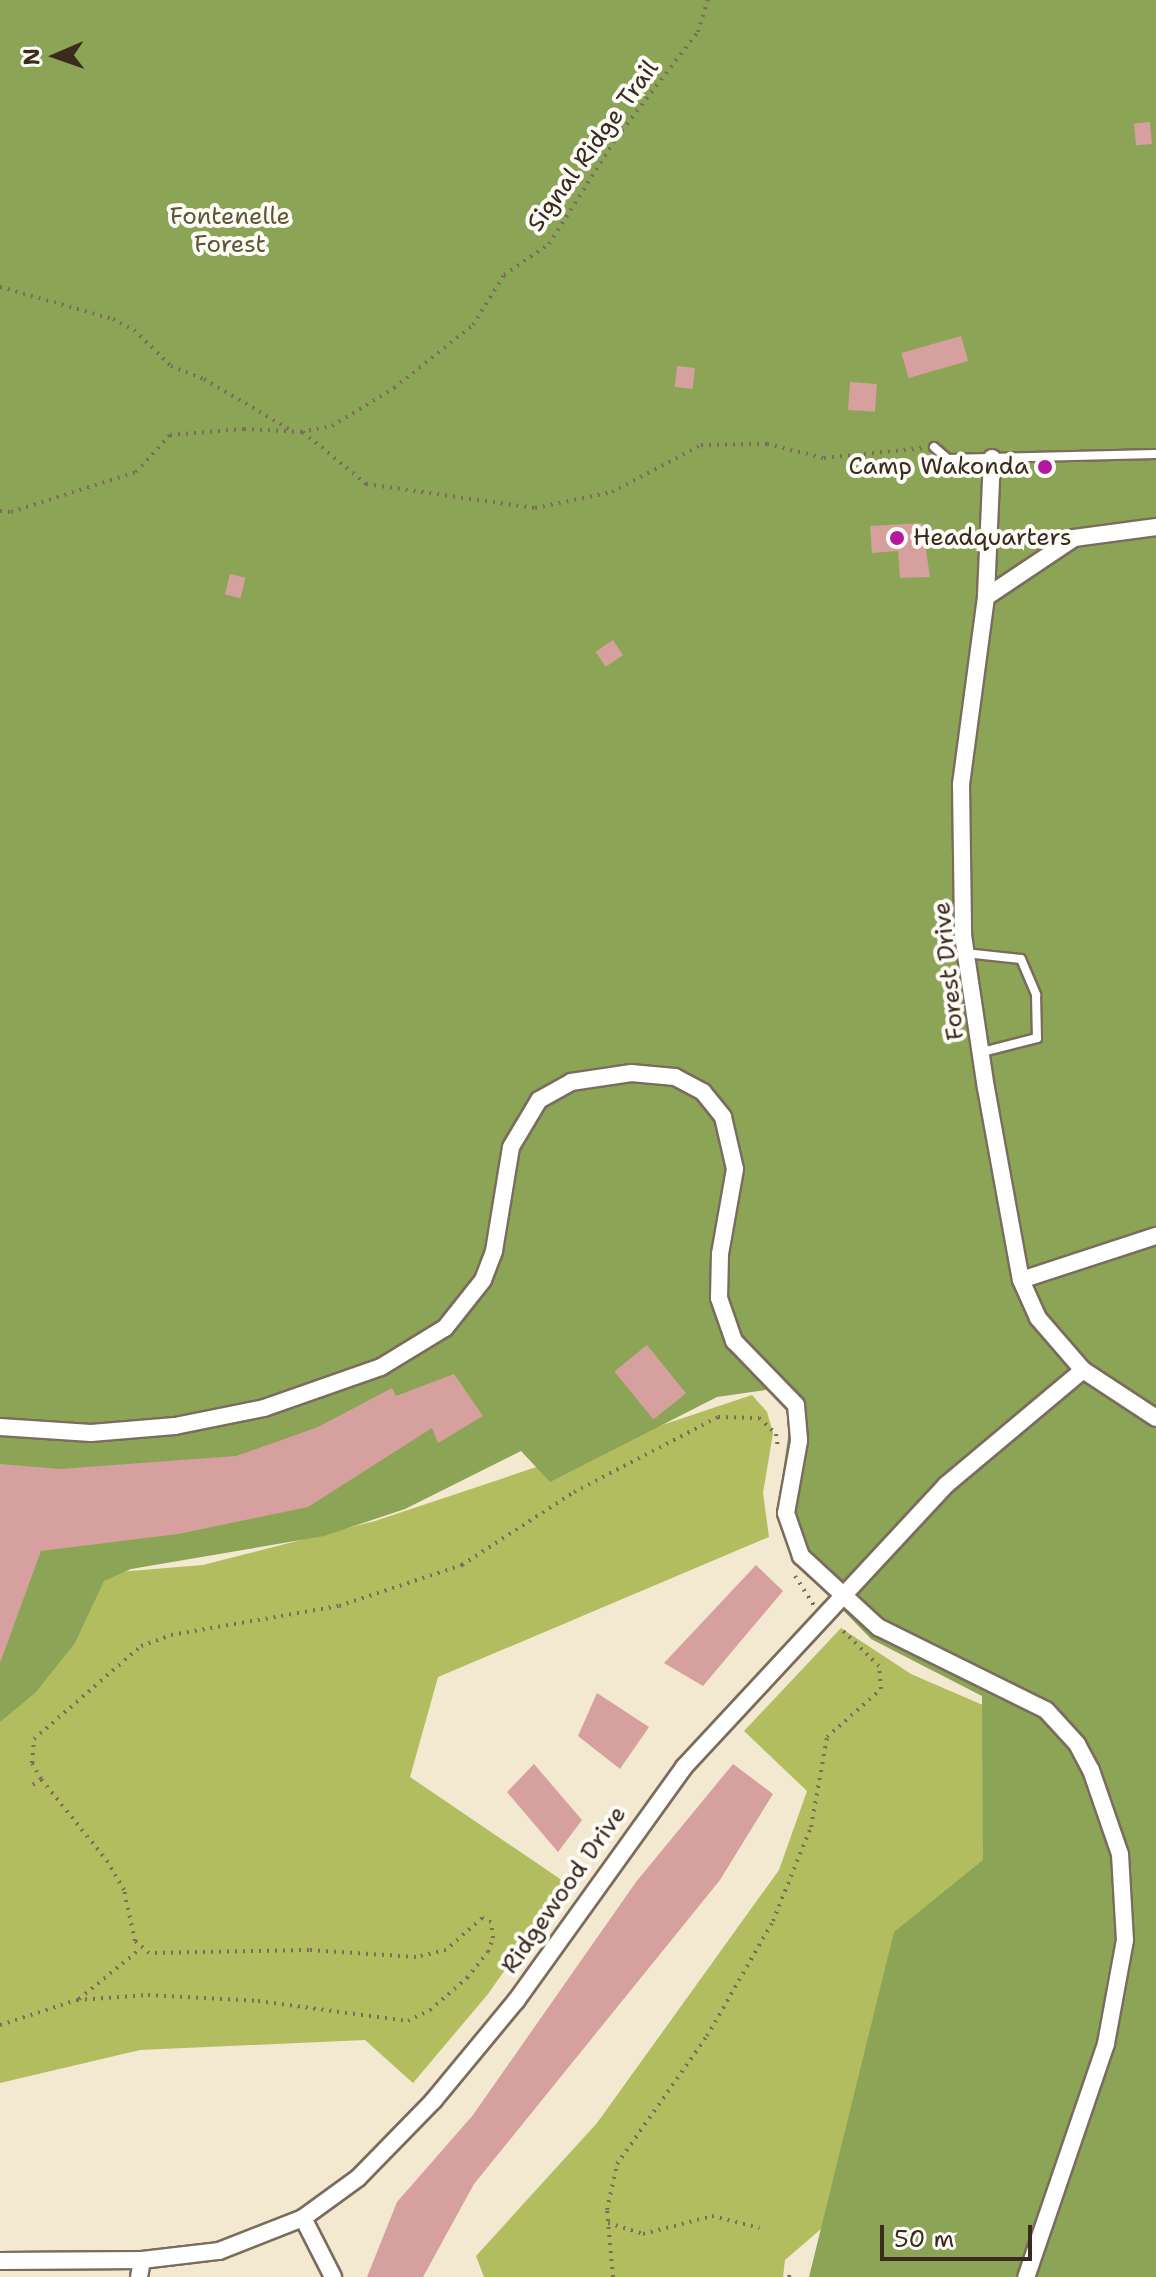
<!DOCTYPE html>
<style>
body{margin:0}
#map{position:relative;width:1156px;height:2277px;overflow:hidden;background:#f3e8d0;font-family:"Shantell Sans",sans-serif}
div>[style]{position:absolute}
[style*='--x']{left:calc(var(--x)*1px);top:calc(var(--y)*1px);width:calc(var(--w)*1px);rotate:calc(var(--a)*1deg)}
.green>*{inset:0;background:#b1bd5f}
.forest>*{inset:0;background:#8ca456}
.building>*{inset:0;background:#d6a09f;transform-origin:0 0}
.path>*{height:4px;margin-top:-2px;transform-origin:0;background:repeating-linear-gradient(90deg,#7b6c5c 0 2px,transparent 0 8px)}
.roads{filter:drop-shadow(2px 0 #7b6c5c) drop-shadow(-2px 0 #7b6c5c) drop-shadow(0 2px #7b6c5c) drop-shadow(0 -2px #7b6c5c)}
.lane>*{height:8px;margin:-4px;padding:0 4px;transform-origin:4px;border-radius:4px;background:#fff}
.street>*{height:16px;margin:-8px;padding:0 8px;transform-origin:8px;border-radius:8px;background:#fff}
.dots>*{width:22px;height:22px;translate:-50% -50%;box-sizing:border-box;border:4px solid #fdfcf7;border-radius:50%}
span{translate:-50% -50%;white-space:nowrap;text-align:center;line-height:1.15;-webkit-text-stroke:8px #fdfcf7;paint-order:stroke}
.street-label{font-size:24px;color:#3b2a1e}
.park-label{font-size:24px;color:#5e5632}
.poi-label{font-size:24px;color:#3b2a1e}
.right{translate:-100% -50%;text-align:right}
.left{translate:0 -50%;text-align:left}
.north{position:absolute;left:16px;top:16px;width:80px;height:80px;-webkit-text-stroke:6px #fdfcf7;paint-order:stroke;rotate:268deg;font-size:22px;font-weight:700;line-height:32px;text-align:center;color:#3b2a1e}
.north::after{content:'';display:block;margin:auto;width:28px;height:36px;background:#3b2a1e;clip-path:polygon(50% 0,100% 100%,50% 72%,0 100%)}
.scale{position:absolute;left:880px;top:2225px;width:152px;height:36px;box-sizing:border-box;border:4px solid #3b2a1e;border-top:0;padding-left:10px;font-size:24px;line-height:28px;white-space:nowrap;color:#3b2a1e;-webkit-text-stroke:6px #fdfcf7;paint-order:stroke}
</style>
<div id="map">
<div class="green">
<div style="clip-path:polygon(752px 1395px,767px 1412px,773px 1433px,763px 1493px,769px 1537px,438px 1677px,410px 1777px,566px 1883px,488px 1994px,413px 2083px,365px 2040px,140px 2050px,0 2083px,0 1688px,57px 1577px,203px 1565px,375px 1521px)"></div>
<div style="clip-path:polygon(841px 1628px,911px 1674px,985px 1706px,990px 1926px,924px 2140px,785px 2260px,783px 2277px,484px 2277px,476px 2256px,597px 2123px,779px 1870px,807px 1791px,744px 1731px)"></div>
</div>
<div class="forest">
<div style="clip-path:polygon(0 0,1156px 0,1156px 2277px,809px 2277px,894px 1932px,983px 1860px,982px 1696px,871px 1639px,791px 1557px,777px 1514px,790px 1423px,786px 1406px,772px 1389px,717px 1397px,550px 1482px,521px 1451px,405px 1509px,324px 1536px,131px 1569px,104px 1581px,75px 1643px,36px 1692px,0 1722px)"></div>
</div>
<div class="building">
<div style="left:1150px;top:122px;width:22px;height:16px;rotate:85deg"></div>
<div style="left:961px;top:336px;width:26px;height:62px;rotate:74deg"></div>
<div style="left:677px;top:366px;width:18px;height:21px;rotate:6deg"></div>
<div style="left:850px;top:382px;width:27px;height:28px;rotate:4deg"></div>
<div style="clip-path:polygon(922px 523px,930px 577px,900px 578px,898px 551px,872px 553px,870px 526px)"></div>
<div style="left:230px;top:574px;width:16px;height:21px;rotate:14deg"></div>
<div style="left:613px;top:640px;width:18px;height:21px;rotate:56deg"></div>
<div style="left:647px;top:1345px;width:62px;height:42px;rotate:51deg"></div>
<div style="clip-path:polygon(454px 1374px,483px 1416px,438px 1443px,432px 1428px,308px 1507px,178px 1534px,41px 1551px,0 1663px,0 1464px,60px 1469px,236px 1456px,318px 1427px,392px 1388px,396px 1396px)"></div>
<div style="clip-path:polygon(756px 1565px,783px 1591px,703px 1686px,664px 1663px)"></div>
<div style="clip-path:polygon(597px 1693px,649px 1727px,620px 1769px,578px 1736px)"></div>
<div style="clip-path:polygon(534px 1764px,582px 1820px,558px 1852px,507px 1792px)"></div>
<div style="clip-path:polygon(733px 1764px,773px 1794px,720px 1880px,474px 2184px,423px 2277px,367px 2277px,397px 2202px,473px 2115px,636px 1882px)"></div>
</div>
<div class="path">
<div style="--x:0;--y:287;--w:117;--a:15.8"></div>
<div style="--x:113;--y:319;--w:24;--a:28"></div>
<div style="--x:134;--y:330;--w:52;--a:44.2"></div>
<div style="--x:171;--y:366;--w:35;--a:22"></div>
<div style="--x:204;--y:379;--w:99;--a:30.5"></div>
<div style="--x:301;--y:432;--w:32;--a:-11"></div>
<div style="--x:332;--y:426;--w:73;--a:-31.5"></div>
<div style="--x:394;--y:388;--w:101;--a:-38.6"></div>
<div style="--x:473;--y:325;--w:59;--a:-58.2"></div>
<div style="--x:504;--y:275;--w:55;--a:-34.6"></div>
<div style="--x:549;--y:244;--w:127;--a:-57.6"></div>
<div style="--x:617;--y:137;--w:133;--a:-52.4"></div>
<div style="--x:698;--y:32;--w:34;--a:-73"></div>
<div style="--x:0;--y:511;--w:11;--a:5"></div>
<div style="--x:11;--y:512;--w:131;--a:-17.7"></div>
<div style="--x:136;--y:472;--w:50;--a:-47.4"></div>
<div style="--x:170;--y:435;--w:74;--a:-4.6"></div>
<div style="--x:244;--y:429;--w:59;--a:2.9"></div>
<div style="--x:303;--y:432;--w:82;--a:39.5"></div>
<div style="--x:366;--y:484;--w:171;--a:8.1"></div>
<div style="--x:535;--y:508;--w:79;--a:-11.7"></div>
<div style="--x:612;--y:492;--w:101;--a:-27.8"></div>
<div style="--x:701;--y:445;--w:66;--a:-0.9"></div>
<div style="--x:767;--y:444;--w:59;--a:13.8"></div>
<div style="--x:824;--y:458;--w:100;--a:-5.8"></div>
<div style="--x:795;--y:1576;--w:35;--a:57"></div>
<div style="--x:41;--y:1779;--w:18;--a:-119"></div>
<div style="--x:32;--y:1763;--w:24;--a:-85"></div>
<div style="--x:34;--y:1739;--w:142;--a:-41"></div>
<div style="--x:141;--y:1646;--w:32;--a:-20"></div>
<div style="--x:171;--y:1635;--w:170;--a:-9.8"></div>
<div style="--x:339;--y:1606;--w:130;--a:-18.4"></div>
<div style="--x:462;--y:1565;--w:134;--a:-33.1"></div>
<div style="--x:574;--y:1492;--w:162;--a:-27.5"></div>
<div style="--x:718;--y:1417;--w:41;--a:1.4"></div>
<div style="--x:759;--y:1418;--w:23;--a:43"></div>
<div style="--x:776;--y:1434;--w:14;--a:82"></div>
<div style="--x:79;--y:1999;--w:79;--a:-39.3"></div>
<div style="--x:0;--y:2025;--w:81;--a:-18"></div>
<div style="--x:77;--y:2000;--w:71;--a:-4"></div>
<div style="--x:148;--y:1995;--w:110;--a:3.1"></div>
<div style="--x:258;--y:2001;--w:151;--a:7.6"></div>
<div style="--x:408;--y:2021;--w:25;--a:-27"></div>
<div style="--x:430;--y:2010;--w:49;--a:-40.9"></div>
<div style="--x:467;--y:1978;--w:33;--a:-51"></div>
<div style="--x:488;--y:1952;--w:15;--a:-70"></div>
<div style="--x:493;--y:1938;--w:16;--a:-97"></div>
<div style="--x:491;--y:1922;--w:10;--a:-156"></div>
<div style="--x:482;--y:1918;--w:48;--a:138.4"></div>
<div style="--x:446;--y:1950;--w:31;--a:167"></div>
<div style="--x:416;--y:1957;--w:107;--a:-176.3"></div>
<div style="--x:309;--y:1950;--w:160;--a:178.9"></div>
<div style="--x:149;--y:1953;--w:18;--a:-139"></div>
<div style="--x:135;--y:1941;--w:52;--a:-102.2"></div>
<div style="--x:124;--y:1890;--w:32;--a:-120"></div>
<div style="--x:108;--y:1862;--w:107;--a:-128.9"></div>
<div style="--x:41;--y:1779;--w:14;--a:144"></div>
<div style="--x:608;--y:2223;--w:37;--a:17"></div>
<div style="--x:643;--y:2234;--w:71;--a:-14.6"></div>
<div style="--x:712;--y:2216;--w:49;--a:14"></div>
<div style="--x:613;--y:2277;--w:67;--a:-95.1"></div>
<div style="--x:607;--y:2210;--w:47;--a:-77.7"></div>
<div style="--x:617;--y:2164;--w:156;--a:-54.9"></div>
<div style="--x:707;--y:2036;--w:133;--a:-60.1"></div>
<div style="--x:773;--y:1921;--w:101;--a:-68"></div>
<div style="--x:811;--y:1827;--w:91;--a:-79.9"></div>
<div style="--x:827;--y:1737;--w:72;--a:-41.6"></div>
<div style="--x:881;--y:1689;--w:23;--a:-95"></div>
<div style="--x:879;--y:1666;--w:56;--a:-135.7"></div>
<div style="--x:789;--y:2277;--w:4;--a:-76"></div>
</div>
<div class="roads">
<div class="lane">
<div style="--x:934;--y:447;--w:18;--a:41"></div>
<div style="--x:948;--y:459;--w:208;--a:-1.4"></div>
<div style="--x:965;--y:953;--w:56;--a:6.1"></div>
<div style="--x:1021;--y:959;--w:39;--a:67"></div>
<div style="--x:1036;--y:995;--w:43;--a:88.7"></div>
<div style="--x:1037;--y:1038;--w:57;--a:165.7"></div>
</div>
<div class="street">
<div style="--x:992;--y:458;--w:139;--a:92.5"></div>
<div style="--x:986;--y:597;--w:189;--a:97.6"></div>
<div style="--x:961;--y:784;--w:151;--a:89.2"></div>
<div style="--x:963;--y:935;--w:155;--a:81.5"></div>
<div style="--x:986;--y:1088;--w:195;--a:79.7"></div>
<div style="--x:1021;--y:1280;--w:42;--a:65.9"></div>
<div style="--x:1038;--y:1318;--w:69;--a:49.1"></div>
<div style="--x:1083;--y:1370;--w:87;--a:33.3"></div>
<div style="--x:986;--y:597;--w:106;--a:-33.8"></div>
<div style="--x:1074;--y:538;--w:83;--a:-7.6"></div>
<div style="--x:1021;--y:1280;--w:142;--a:-18.1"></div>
<div style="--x:0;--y:1427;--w:91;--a:3.8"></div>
<div style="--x:91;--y:1433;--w:84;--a:-4.8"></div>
<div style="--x:175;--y:1426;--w:91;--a:-11.4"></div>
<div style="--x:264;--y:1408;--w:124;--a:-19.3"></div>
<div style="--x:381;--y:1367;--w:75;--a:-31.4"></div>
<div style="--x:445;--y:1328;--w:61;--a:-51.6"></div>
<div style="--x:483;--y:1280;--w:31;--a:-69"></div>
<div style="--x:494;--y:1251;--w:105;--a:-80.7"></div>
<div style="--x:511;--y:1147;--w:55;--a:-59.2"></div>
<div style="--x:539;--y:1100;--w:37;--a:-29"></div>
<div style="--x:571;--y:1082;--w:61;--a:-8.5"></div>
<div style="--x:631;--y:1073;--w:44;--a:5.2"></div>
<div style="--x:675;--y:1077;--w:32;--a:28"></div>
<div style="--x:703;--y:1092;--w:32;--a:51"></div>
<div style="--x:723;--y:1117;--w:53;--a:77"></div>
<div style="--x:735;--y:1169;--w:86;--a:100"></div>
<div style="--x:720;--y:1254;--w:44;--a:91.3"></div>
<div style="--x:719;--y:1298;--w:46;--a:70.8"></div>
<div style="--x:734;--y:1341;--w:89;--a:45.9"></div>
<div style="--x:796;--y:1405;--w:36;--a:85"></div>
<div style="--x:799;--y:1441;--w:73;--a:100.2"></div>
<div style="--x:786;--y:1513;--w:46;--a:70.8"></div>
<div style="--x:801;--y:1556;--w:105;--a:42.7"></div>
<div style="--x:878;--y:1627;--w:187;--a:26.3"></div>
<div style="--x:1046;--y:1710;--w:46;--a:47.6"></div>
<div style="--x:1077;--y:1744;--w:30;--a:62"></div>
<div style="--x:1091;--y:1770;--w:89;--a:71"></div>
<div style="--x:1120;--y:1854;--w:86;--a:86.7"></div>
<div style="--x:1125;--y:1940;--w:106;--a:100.4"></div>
<div style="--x:1106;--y:2044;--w:246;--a:108.9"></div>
<div style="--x:303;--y:2218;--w:66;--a:63"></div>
<div style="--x:0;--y:2261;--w:142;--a:-0.4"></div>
<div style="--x:142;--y:2260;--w:78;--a:-6.7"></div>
<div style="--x:219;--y:2251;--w:90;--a:-21.4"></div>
<div style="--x:303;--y:2218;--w:68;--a:-36"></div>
<div style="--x:358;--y:2178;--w:109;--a:-45.7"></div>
<div style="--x:434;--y:2100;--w:129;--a:-50.4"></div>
<div style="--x:516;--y:2001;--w:288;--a:-54.3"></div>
<div style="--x:684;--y:1767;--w:385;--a:-47.1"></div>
<div style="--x:946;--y:1485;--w:179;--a:-40"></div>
<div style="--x:139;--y:2277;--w:17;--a:-80"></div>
</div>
</div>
<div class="dots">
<div style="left:1045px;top:467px;background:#b5179e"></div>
<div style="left:897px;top:538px;background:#b5179e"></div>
</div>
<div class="street-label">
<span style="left:593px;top:146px;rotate:-54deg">Signal Ridge Trail</span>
<span style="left:949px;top:971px;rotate:-96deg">Forest Drive</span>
<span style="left:564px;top:1890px;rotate:-55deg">Ridgewood Drive</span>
</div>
<div class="park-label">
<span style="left:230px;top:231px">Fontenelle<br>Forest</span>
</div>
<div class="poi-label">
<span class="right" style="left:1029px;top:467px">Camp Wakonda</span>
<span class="left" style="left:913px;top:538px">Headquarters</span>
</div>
<div class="north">N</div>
<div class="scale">50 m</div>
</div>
